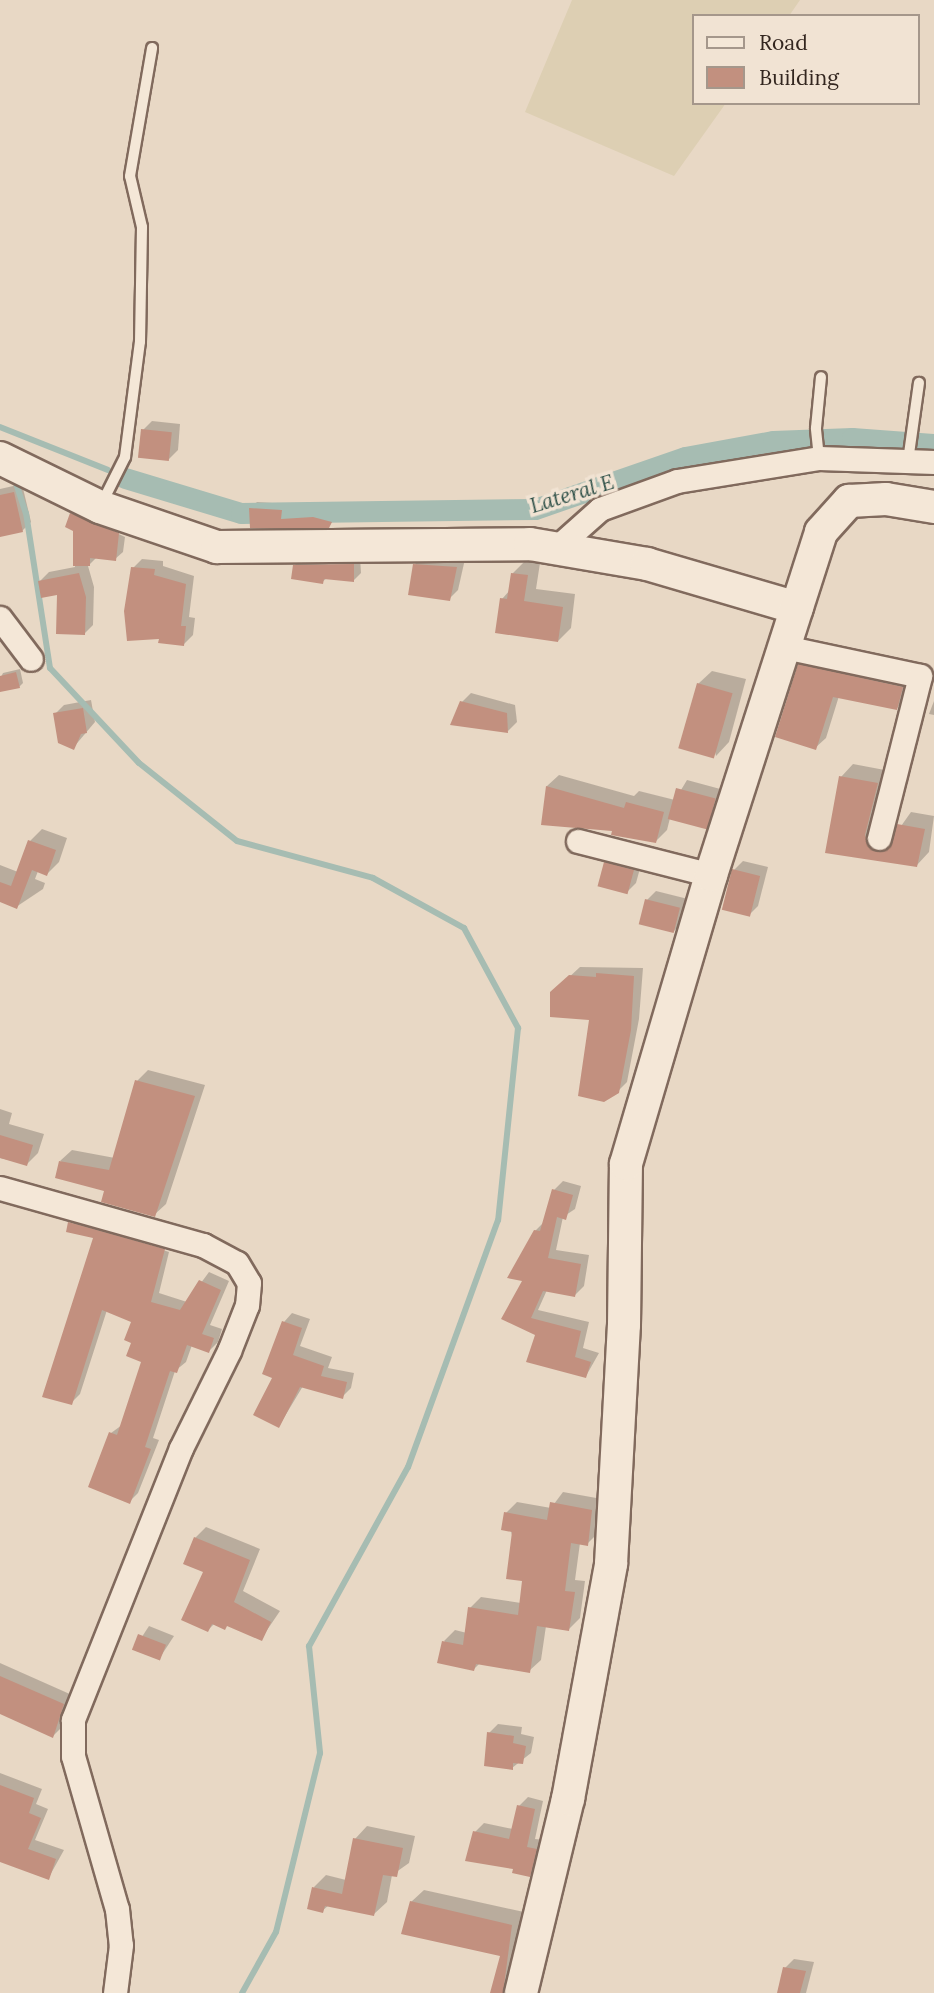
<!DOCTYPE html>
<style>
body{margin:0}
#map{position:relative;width:934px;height:1993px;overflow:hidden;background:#e8d8c5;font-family:Lora,serif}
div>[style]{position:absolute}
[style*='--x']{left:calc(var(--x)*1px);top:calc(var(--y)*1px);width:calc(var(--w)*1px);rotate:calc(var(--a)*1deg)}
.farmland>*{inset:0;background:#ddcfb3}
.shadow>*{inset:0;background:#0003}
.stream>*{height:6px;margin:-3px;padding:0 3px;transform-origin:3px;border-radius:3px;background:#a6bcb2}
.canal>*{height:21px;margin:-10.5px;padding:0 10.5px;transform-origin:10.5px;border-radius:10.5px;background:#a6bcb2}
.building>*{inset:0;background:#c2907f;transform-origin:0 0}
.roads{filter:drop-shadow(2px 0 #816a5d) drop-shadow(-2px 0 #816a5d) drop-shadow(0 2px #816a5d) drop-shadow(0 -2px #816a5d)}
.lane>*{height:10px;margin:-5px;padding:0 5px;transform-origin:5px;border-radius:5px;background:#f4e7d7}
.street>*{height:23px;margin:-11.5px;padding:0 11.5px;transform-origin:11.5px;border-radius:11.5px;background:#f4e7d7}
.secondary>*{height:32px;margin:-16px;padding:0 16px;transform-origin:16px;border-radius:16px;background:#f4e7d7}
span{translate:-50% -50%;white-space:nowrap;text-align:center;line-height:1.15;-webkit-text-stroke:7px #f1e3d3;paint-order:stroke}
.water-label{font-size:21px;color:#305149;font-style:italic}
.legend{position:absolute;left:692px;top:14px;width:228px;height:91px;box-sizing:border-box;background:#f1e3d3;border:2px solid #a5978b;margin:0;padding:9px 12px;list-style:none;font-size:21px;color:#33261f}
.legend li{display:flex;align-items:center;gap:14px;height:35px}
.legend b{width:35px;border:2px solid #a5978b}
</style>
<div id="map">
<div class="farmland">
<div style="clip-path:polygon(572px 0,800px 0,789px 16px,694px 16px,694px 103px,726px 103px,674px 176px,525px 112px)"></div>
</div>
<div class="shadow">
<div style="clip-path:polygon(152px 421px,180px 424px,178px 450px,169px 459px,143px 430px)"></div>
<div style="clip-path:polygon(22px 484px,31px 522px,22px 531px,0 535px,0 489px)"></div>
<div style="clip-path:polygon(257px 502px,288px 504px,287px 513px,321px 510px,337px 515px,329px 526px,251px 527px,251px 508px)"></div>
<div style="clip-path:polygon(73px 512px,125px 537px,123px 552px,115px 559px,97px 557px,88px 566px,94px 587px,93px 625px,84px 634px,59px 593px,40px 581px,49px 572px,75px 567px)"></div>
<div style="clip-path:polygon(424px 555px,465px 559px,458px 590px,449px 599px,415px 564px)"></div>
<div style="clip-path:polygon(360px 557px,361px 573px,354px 580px,327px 578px,322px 582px,295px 565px,302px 558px)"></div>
<div style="clip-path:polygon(142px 559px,163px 561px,163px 566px,194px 576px,189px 617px,195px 618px,193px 635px,184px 644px,161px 637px,133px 568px)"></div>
<div style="clip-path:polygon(526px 560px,540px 563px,536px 589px,575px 594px,571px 628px,558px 641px,502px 599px,510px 590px,513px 573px)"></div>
<div style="clip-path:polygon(810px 654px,913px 676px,907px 698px,896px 709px,839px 696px,826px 738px,815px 748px,799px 665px)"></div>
<div style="clip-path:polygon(20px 669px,23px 683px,19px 687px,0 679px,3px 673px)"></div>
<div style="clip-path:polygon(712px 671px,746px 679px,729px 742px,716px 756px,698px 684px)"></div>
<div style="clip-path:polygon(471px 693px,515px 705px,517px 722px,508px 731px,462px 702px)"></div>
<div style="clip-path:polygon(91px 700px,95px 722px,73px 748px,55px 714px,64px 705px)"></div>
<div style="clip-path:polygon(934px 701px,934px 715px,929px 714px)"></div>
<div style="clip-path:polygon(853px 764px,890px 771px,882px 837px,894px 836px,911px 812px,934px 816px,929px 852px,917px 865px,827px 852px,841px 777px)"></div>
<div style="clip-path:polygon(559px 775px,634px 796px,639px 791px,675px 800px,687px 780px,724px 790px,715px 818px,706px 827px,670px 818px,667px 830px,656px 841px,614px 830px,543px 823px,547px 786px)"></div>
<div style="clip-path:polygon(42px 829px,67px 838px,59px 862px,47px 874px,38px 871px,35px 879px,45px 883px,43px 889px,16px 907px,0 900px,0 865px,18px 872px,30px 841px)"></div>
<div style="clip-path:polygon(615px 854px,642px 861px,636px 883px,627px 892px,606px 863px)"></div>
<div style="clip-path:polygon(743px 861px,768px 867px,758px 906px,749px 915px,734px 870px)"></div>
<div style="clip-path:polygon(656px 891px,688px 899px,682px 923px,673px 932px,647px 900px)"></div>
<div style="clip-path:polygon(580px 967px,643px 968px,639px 1019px,627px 1082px,618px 1091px,591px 1018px,552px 993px)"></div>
<div style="clip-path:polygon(148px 1070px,205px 1085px,166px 1204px,154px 1215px,60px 1161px,72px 1150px,115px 1158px,137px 1081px)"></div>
<div style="clip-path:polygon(0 1109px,12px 1113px,9px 1124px,44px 1134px,38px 1153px,27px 1164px,0 1158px)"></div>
<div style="clip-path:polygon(563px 1181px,581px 1186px,575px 1209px,563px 1217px,556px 1250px,589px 1255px,584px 1286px,575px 1295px,547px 1290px,538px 1310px,589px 1322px,583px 1348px,599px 1353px,586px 1376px,537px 1334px,503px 1318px,525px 1280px,535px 1231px,544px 1222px,554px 1190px)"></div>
<div style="clip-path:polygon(78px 1214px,172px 1240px,170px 1249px,100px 1229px,169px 1252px,159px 1293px,187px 1302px,209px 1272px,229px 1281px,210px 1325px,222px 1329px,218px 1342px,209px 1351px,192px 1345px,186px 1362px,175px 1371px,153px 1438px,159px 1440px,138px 1493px,129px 1502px,111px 1433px,122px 1425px,144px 1361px,133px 1341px,133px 1321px,107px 1310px,80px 1394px,71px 1403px,96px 1236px,70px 1222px)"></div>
<div style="clip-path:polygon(292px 1313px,310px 1319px,300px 1346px,332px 1357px,328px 1368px,354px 1373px,351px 1388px,342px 1397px,303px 1386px,279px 1426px,274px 1377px,284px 1322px)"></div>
<div style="clip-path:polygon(563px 1492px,602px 1499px,598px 1533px,587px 1544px,580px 1543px,575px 1580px,585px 1581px,580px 1618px,569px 1629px,546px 1626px,541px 1660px,529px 1671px,480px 1663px,474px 1669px,444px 1641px,455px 1630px,467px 1633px,470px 1608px,481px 1597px,521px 1603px,524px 1580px,506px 1513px,517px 1502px,551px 1508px)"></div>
<div style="clip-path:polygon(206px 1527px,260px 1549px,243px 1591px,280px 1611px,261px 1639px,228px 1624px,215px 1623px,208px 1630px,205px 1571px,195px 1538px)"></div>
<div style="clip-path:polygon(149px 1626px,174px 1636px,159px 1659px,134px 1649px)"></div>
<div style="clip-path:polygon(0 1663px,72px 1695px,62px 1727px,53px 1736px,0 1711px)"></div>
<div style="clip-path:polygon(498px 1724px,522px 1727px,521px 1734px,534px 1737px,531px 1753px,512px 1768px,489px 1733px)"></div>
<div style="clip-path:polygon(0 1773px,42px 1789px,36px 1804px,48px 1809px,35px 1840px,64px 1850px,49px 1877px,0 1860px)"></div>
<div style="clip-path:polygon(528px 1797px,543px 1801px,535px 1839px,545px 1840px,539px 1866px,530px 1875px,475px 1832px,484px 1823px,513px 1829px,519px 1806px)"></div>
<div style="clip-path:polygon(367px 1826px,415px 1836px,409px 1863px,392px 1875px,387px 1902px,374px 1914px,329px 1905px,322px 1911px,314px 1887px,326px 1875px,346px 1880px,355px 1839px)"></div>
<div style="clip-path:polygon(424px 1890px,524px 1912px,519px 1993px,494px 1993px,502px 1955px,411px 1902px)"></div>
<div style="clip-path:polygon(794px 1959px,814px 1962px,806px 1993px,779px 1993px,785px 1968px)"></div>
</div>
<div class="stream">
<div style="--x:0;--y:427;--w:116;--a:21.7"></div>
<div style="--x:14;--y:477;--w:38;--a:72"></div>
<div style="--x:26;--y:513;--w:157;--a:81.2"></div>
<div style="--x:50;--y:668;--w:130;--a:46.9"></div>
<div style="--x:139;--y:763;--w:125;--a:38.5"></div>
<div style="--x:237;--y:841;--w:141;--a:15.2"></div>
<div style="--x:373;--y:878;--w:104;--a:28.8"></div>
<div style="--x:464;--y:928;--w:114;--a:61.6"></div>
<div style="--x:518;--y:1028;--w:193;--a:95.9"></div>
<div style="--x:498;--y:1220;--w:263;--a:110"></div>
<div style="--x:408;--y:1467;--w:205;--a:118.9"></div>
<div style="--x:309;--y:1646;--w:108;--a:84.1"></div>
<div style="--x:320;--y:1753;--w:184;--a:103.8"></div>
<div style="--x:276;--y:1932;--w:70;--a:119.1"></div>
</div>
<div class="canal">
<div style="--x:125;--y:478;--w:121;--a:16.8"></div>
<div style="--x:241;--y:513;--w:294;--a:-0.8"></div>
<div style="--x:535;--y:509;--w:159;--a:-19.1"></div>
<div style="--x:685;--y:457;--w:89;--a:-10.3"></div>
<div style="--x:773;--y:441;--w:79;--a:-2.2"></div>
<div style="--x:852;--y:438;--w:82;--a:4.2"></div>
</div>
<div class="building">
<div style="left:141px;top:429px;width:31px;height:29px;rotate:6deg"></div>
<div style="clip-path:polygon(14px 492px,23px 532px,0 537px,0 495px)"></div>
<div style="clip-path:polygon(249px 508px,282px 510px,281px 519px,313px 517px,332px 522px,329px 528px,250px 528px)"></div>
<div style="clip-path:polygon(70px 513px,119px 533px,116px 561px,90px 558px,90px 566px,73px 566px,73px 531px,65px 527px)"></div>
<div style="clip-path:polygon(354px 564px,354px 582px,324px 579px,323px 584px,291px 579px,293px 565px)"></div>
<div style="clip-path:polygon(413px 564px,457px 567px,450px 601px,408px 595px)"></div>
<div style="clip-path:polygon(131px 567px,155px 569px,154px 575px,186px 584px,181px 626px,186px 626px,184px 646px,158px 643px,159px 639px,127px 641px,124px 611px)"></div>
<div style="clip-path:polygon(79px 573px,86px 597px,85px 635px,56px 634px,57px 595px,41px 598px,38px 581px)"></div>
<div style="clip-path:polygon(511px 573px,528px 575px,524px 601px,563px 607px,558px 642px,495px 633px,500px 598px,507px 599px)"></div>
<div style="clip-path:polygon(798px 664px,903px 687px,897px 710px,833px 697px,816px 750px,775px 737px)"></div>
<div style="clip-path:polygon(16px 672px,20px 688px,0 692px,0 676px)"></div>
<div style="left:697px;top:683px;width:37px;height:68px;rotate:16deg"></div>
<div style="clip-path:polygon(460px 701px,507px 713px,508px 733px,450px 725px)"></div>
<div style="clip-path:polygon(83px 708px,87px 733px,81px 734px,74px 750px,58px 743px,53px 713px)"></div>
<div style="clip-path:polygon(839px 776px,878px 783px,865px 835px,870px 848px,888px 848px,897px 824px,925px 829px,917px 867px,825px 853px)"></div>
<div style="clip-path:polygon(546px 786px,624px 808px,626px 802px,664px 812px,656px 843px,611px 835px,612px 831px,541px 825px)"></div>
<div style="left:676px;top:788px;width:41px;height:32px;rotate:15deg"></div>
<div style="clip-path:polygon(28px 840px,56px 850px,47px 876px,32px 870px,17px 909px,0 902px,0 882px,11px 886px)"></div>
<div style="left:604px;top:862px;width:31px;height:25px;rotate:15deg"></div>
<div style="left:732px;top:869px;width:29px;height:42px;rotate:14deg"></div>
<div style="left:645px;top:899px;width:36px;height:26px;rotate:14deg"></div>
<div style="clip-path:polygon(596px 973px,634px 976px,631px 1030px,619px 1093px,604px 1102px,578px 1096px,589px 1020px,550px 1017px,550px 992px,569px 975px,596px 977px)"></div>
<div style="clip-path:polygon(135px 1080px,195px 1096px,155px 1217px,101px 1202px,104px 1191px,55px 1178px,59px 1161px,109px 1170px)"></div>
<div style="clip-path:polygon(0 1135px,33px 1145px,27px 1166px,0 1158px)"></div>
<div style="clip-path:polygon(552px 1189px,573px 1195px,566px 1220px,557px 1217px,548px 1258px,581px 1264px,575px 1297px,543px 1291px,531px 1318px,581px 1331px,575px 1357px,591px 1362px,586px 1378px,526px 1362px,535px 1335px,501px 1319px,522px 1281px,507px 1278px,534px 1230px,540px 1231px)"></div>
<div style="clip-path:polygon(68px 1222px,165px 1249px,151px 1302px,180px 1310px,199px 1280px,221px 1290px,202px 1334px,214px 1338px,209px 1353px,187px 1345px,177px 1373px,170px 1371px,145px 1447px,151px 1449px,130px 1504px,88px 1487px,109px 1432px,117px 1435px,141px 1362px,126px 1356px,131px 1343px,124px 1340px,131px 1322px,102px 1310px,72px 1405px,42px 1397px,93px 1238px,66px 1232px)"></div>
<div style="clip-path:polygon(282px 1321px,302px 1328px,293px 1355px,324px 1366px,321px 1376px,347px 1382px,343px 1399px,300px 1387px,279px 1428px,253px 1415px,272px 1378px,262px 1374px)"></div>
<div style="clip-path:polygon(550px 1502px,592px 1510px,588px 1546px,571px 1543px,565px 1591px,575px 1592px,569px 1631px,537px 1626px,530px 1673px,476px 1664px,474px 1671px,437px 1663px,442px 1641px,463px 1645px,468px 1607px,518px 1615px,522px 1581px,506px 1579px,512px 1532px,501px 1530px,504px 1512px,547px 1520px)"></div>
<div style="clip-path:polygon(194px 1537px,250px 1560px,234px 1602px,271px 1622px,262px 1641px,227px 1626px,225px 1630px,212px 1624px,208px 1632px,181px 1620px,203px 1572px,183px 1564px)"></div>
<div style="left:138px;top:1634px;width:30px;height:17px;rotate:21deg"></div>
<div style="clip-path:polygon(0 1676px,64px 1704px,53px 1738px,0 1714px)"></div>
<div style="clip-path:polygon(487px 1732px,514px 1736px,513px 1743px,526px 1746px,523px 1764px,513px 1763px,513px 1770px,484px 1766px)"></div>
<div style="clip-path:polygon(0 1785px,34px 1798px,29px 1813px,41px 1818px,28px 1849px,56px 1859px,49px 1880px,0 1862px)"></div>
<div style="clip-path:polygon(517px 1805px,535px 1809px,527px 1847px,537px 1849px,530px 1877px,512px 1873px,513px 1869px,465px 1861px,473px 1831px,509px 1839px)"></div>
<div style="clip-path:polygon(353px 1838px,403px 1848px,397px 1877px,383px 1875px,374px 1916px,325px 1906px,323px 1913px,307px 1909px,312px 1887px,342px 1894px)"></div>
<div style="clip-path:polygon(410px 1901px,512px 1925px,503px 1993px,490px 1993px,500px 1956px,401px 1934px)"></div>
<div style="clip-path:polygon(783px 1967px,806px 1971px,800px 1993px,777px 1993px)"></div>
</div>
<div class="roads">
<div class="lane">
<div style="--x:819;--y:458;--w:30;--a:-96"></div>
<div style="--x:816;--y:428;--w:51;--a:-84.4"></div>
<div style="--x:908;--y:461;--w:79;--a:-82"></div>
<div style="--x:101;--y:505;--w:54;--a:-63.4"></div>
<div style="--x:125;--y:457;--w:116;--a:-82.6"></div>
<div style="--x:140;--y:342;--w:115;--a:-89"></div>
<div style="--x:142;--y:227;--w:52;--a:-103.2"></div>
<div style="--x:130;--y:176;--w:130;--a:-80.2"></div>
</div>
<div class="street">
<div style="--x:555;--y:549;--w:60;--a:-41.6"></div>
<div style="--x:600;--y:509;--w:82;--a:-20"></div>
<div style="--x:677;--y:481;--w:144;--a:-9.2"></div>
<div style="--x:819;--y:458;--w:115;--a:2"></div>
<div style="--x:0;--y:618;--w:51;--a:52.9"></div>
<div style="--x:784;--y:647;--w:139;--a:12"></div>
<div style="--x:920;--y:676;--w:167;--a:104.2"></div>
<div style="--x:578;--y:841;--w:137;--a:14.3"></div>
<div style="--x:0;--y:1188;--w:211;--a:15.7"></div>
<div style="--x:203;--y:1245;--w:38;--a:28"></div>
<div style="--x:237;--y:1263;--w:23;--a:59"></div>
<div style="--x:249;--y:1283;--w:22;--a:95"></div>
<div style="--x:247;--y:1305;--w:49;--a:111.4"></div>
<div style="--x:229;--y:1351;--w:108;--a:116.3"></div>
<div style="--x:181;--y:1448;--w:293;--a:111.7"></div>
<div style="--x:73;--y:1720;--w:36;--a:90"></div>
<div style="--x:73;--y:1756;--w:159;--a:74"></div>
<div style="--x:117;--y:1909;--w:36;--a:84"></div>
<div style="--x:121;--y:1945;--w:48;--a:97.1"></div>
</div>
<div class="secondary">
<div style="--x:0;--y:458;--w:111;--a:26.1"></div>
<div style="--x:100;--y:507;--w:124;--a:18.9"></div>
<div style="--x:217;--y:547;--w:313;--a:-0.5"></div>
<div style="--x:530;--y:544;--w:119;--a:9.7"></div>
<div style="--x:647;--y:564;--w:156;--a:16.3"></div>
<div style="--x:521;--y:1993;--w:200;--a:-76.4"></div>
<div style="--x:568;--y:1799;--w:239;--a:-79.6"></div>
<div style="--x:611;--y:1564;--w:239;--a:-86.9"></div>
<div style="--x:624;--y:1325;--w:161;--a:-89.3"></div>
<div style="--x:626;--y:1164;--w:301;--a:-73.6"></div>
<div style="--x:711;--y:875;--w:360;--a:-72.2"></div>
<div style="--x:821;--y:532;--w:42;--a:-47.9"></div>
<div style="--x:849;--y:501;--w:37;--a:-3"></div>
<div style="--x:886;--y:499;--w:49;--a:9.5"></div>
</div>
</div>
<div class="water-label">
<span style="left:572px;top:494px;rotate:-17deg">Lateral E</span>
</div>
<ul class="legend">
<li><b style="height:9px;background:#f4e7d7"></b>Road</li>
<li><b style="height:19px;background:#c2907f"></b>Building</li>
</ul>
</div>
